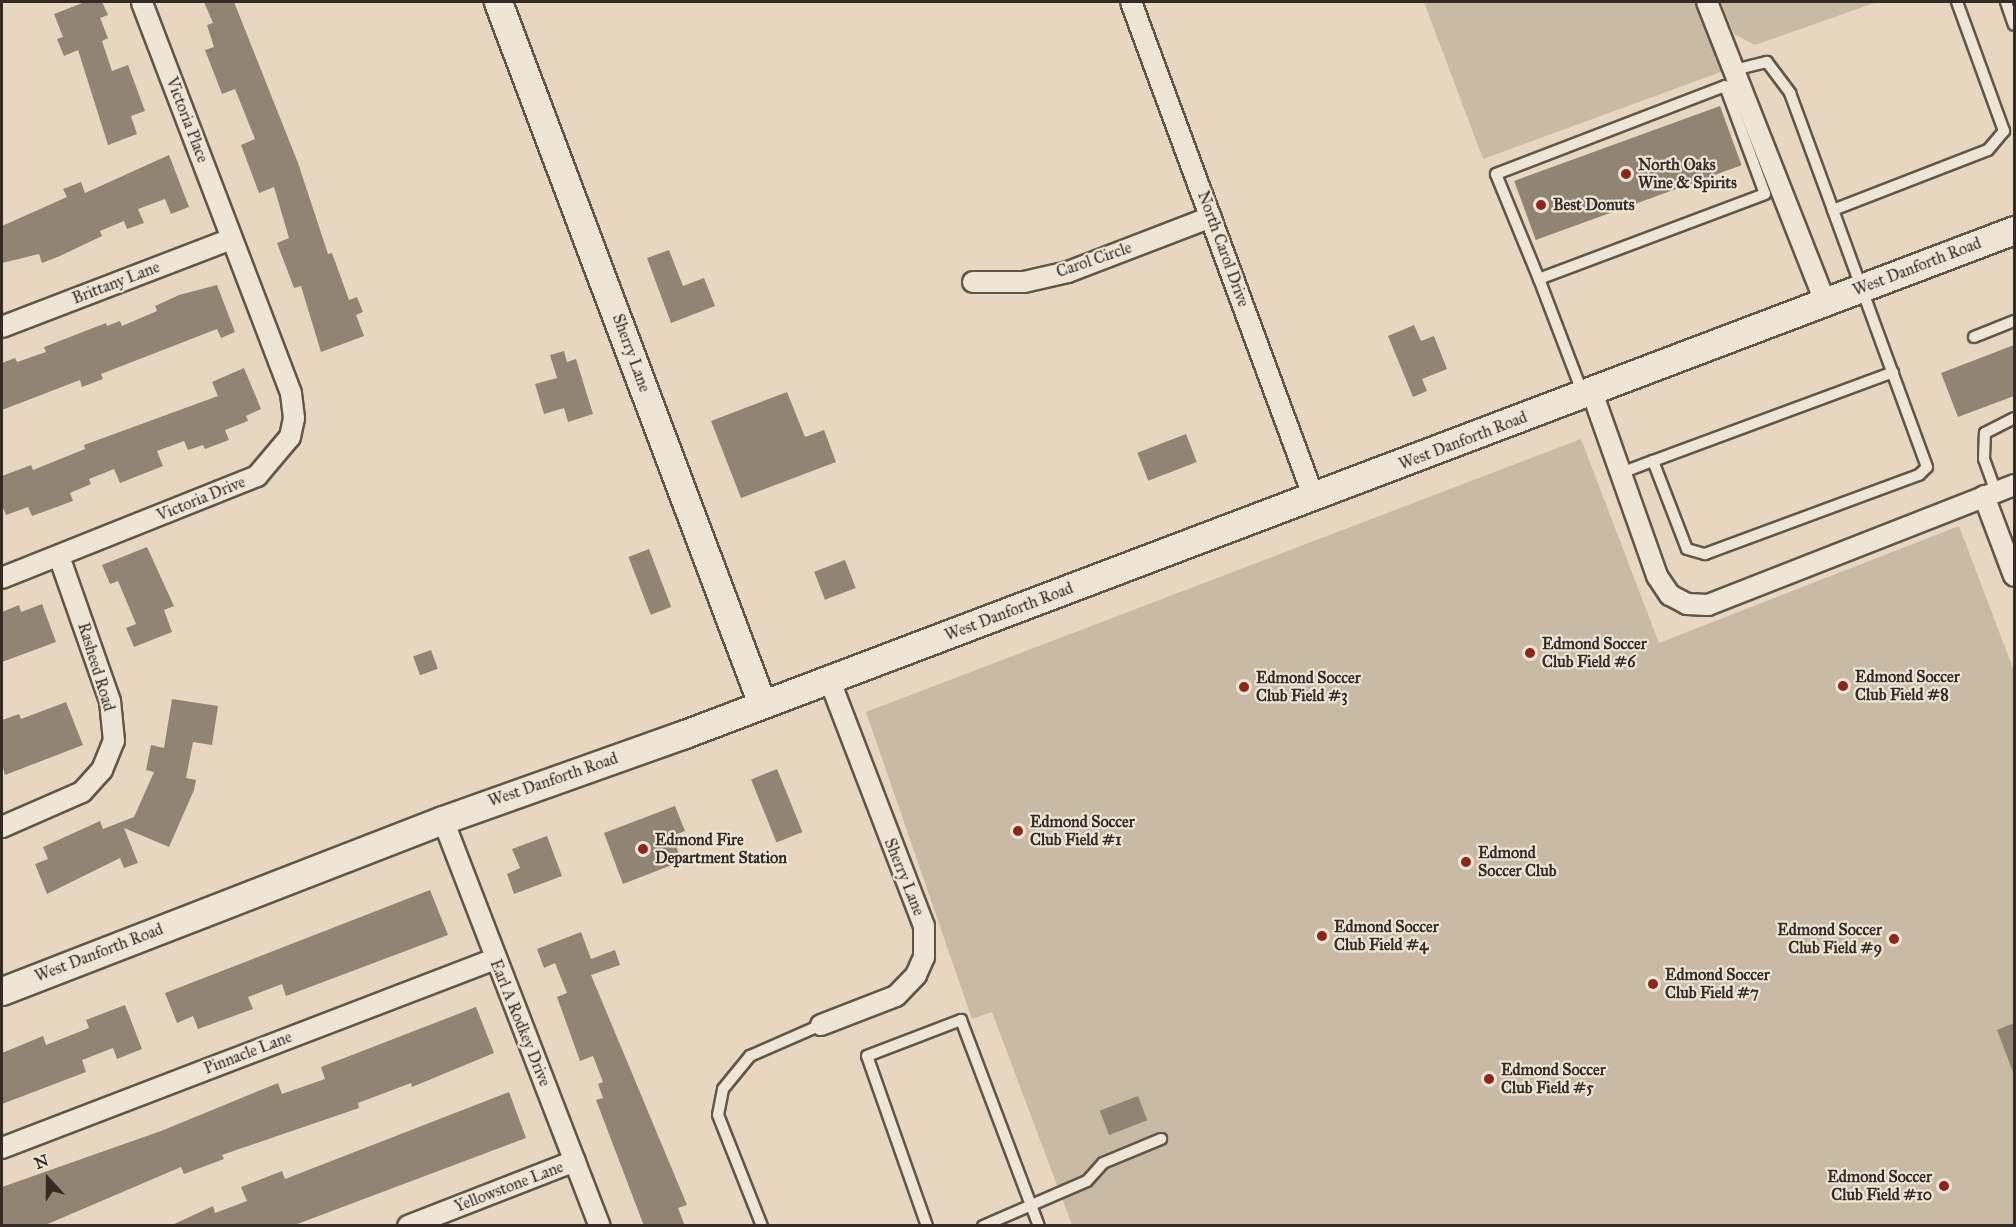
<!DOCTYPE html>
<style>
body{margin:0}
#map{position:relative;width:2016px;height:1227px;overflow:hidden;background:#e7d7c0;font-family:"IM FELL Great Primer",serif}
div>[style]{position:absolute}
[style*='--x']{left:calc(var(--x)*1px);top:calc(var(--y)*1px);width:calc(var(--w)*1px);rotate:calc(var(--a)*1deg)}
.green>*{inset:0;background:#c9baa5}
.building>*{inset:0;background:#928475;transform-origin:0 0}
.roads{filter:drop-shadow(2px 0 #62564b) drop-shadow(-2px 0 #62564b) drop-shadow(0 2px #62564b) drop-shadow(0 -2px #62564b)}
.lane>*{height:10px;margin:-5px;padding:0 5px;transform-origin:5px;border-radius:5px;background:#efe5d6}
.street>*{height:20px;margin:-10px;padding:0 10px;transform-origin:10px;border-radius:10px;background:#efe5d6}
.secondary>*{height:27px;margin:-13.5px;padding:0 13.5px;transform-origin:13.5px;border-radius:13.5px;background:#efe5d6}
.dots>*{width:16px;height:16px;translate:-50% -50%;box-sizing:border-box;border:3px solid #efe5d6;border-radius:50%}
span{translate:-50% -50%;white-space:nowrap;text-align:center;line-height:1.15;-webkit-text-stroke:4.5px #efe5d6;paint-order:stroke}
.street-label{font-size:16px;color:#362b24}
.poi-label{font-size:16px;color:#362b24;font-weight:700}
.left{translate:0 -50%;text-align:left}
.right{translate:-100% -50%;text-align:right}
.frame{position:absolute;inset:0;border:3px solid #362b24;pointer-events:none}
.north{position:absolute;left:18px;top:1149px;width:60px;height:60px;-webkit-text-stroke:4px #efe5d6;paint-order:stroke;rotate:339deg;font-size:16px;font-weight:700;line-height:24px;text-align:center;color:#362b24}
.north::after{content:'';display:block;margin:auto;width:21px;height:27px;background:#362b24;clip-path:polygon(50% 0,100% 100%,50% 72%,0 100%)}
</style>
<div id="map">
<div class="green">
<div style="clip-path:polygon(1424px 2px,1703px 2px,1729px 69px,1483px 159px)"></div>
<div style="clip-path:polygon(1721px 2px,1877px 2px,1755px 45px,1734px 34px)"></div>
<div style="clip-path:polygon(1581px 439px,1659px 643px,1959px 526px,2014px 671px,2014px 1225px,1072px 1225px,992px 1012px,972px 1019px,866px 712px)"></div>
</div>
<div class="building">
<div style="clip-path:polygon(85px 2px,102px 2px,108px 15px,100px 18px,108px 38px,102px 41px,112px 71px,128px 65px,145px 111px,131px 116px,137px 134px,108px 145px,78px 50px,64px 56px,57px 39px,63px 37px,54px 14px)"></div>
<div style="clip-path:polygon(204px 2px,234px 2px,298px 163px,328px 254px,332px 253px,349px 300px,357px 297px,363px 312px,356px 315px,364px 336px,321px 352px,301px 286px,294px 288px,277px 243px,289px 238px,274px 187px,259px 193px,241px 145px,255px 139px,235px 89px,222px 94px,205px 50px,214px 47px,207px 25px,213px 23px)"></div>
<div style="left:1720px;top:106px;width:63px;height:219px;rotate:70deg"></div>
<div style="clip-path:polygon(169px 155px,189px 207px,171px 214px,165px 199px,138px 209px,144px 223px,127px 229px,124px 221px,100px 231px,102px 236px,60px 256px,42px 263px,39px 254px,2px 263px,2px 226px,67px 197px,63px 189px,81px 182px,85px 193px)"></div>
<div style="clip-path:polygon(669px 250px,683px 286px,704px 278px,715px 306px,671px 323px,647px 258px)"></div>
<div style="clip-path:polygon(217px 285px,235px 332px,221px 338px,217px 329px,101px 374px,103px 379px,82px 387px,80px 380px,2px 410px,2px 363px,15px 358px,17px 362px,46px 352px,44px 347px,106px 323px,107px 326px,120px 321px,122px 326px,157px 311px,155px 306px,179px 295px)"></div>
<div style="clip-path:polygon(1414px 325px,1421px 341px,1434px 336px,1447px 369px,1422px 379px,1427px 391px,1413px 397px,1388px 336px)"></div>
<div style="clip-path:polygon(2014px 345px,2014px 396px,1958px 417px,1941px 373px)"></div>
<div style="clip-path:polygon(564px 351px,567px 362px,576px 359px,593px 414px,568px 422px,564px 408px,544px 414px,535px 384px,557px 378px,550px 355px)"></div>
<div style="clip-path:polygon(244px 368px,261px 409px,246px 416px,248px 421px,225px 430px,229px 440px,205px 449px,203px 445px,188px 450px,184px 441px,157px 451px,163px 466px,120px 483px,114px 469px,89px 479px,91px 484px,70px 493px,73px 501px,32px 516px,28px 507px,6px 515px,2px 505px,2px 476px,31px 465px,33px 470px,85px 449px,84px 445px,218px 396px,212px 382px)"></div>
<div style="clip-path:polygon(787px 392px,805px 437px,824px 430px,836px 462px,741px 498px,711px 421px)"></div>
<div style="left:1186px;top:434px;width:30px;height:52px;rotate:69deg"></div>
<div style="clip-path:polygon(147px 547px,174px 606px,164px 610px,172px 632px,134px 647px,126px 628px,136px 624px,118px 581px,110px 584px,102px 565px)"></div>
<div style="left:649px;top:549px;width:62px;height:22px;rotate:69deg"></div>
<div style="left:845px;top:560px;width:30px;height:33px;rotate:69deg"></div>
<div style="clip-path:polygon(42px 604px,56px 642px,2px 662px,2px 612px,19px 605px,21px 612px)"></div>
<div style="left:431px;top:650px;width:20px;height:19px;rotate:70deg"></div>
<div style="clip-path:polygon(172px 699px,218px 706px,212px 745px,193px 742px,186px 778px,196px 780px,194px 790px,169px 847px,124px 828px,138px 863px,124px 868px,120px 858px,47px 894px,35px 864px,48px 859px,43px 847px,100px 821px,103px 829px,134px 817px,154px 772px,146px 770px,151px 745px,164px 748px)"></div>
<div style="clip-path:polygon(66px 702px,83px 745px,5px 775px,2px 764px,2px 720px,19px 714px,21px 719px)"></div>
<div style="left:777px;top:769px;width:68px;height:28px;rotate:68deg"></div>
<div style="clip-path:polygon(675px 806px,685px 831px,672px 836px,682px 861px,623px 884px,604px 833px)"></div>
<div style="clip-path:polygon(547px 836px,562px 876px,514px 894px,507px 874px,520px 868px,512px 849px)"></div>
<div style="clip-path:polygon(430px 890px,448px 935px,286px 996px,282px 984px,248px 997px,253px 1009px,198px 1029px,193px 1016px,177px 1023px,165px 993px)"></div>
<div style="clip-path:polygon(581px 932px,591px 959px,615px 950px,620px 965px,591px 975px,687px 1205px,678px 1208px,685px 1226px,644px 1226px,596px 1100px,603px 1098px,598px 1084px,603px 1082px,593px 1056px,580px 1061px,557px 997px,567px 993px,555px 963px,544px 968px,537px 949px)"></div>
<div style="clip-path:polygon(125px 1005px,142px 1049px,117px 1059px,113px 1048px,82px 1060px,86px 1072px,2px 1104px,2px 1053px,43px 1036px,46px 1045px,89px 1028px,86px 1020px)"></div>
<div style="clip-path:polygon(476px 1007px,494px 1053px,412px 1087px,411px 1083px,358px 1103px,359px 1108px,222px 1155px,224px 1159px,184px 1174px,181px 1167px,43px 1226px,2px 1226px,2px 1187px,161px 1131px,278px 1083px,282px 1094px,325px 1079px,321px 1067px)"></div>
<div style="clip-path:polygon(2014px 1023px,2014px 1071px,2013px 1072px,1997px 1030px)"></div>
<div style="clip-path:polygon(509px 1092px,526px 1138px,292px 1226px,170px 1226px,213px 1206px,215px 1213px,247px 1201px,241px 1187px,282px 1171px,285px 1179px)"></div>
<div style="left:1138px;top:1096px;width:26px;height:41px;rotate:69deg"></div>
</div>
<div class="roads">
<div class="lane">
<div style="--x:2006;--y:2;--w:24;--a:71"></div>
<div style="--x:1734;--y:70;--w:34;--a:-14"></div>
<div style="--x:1767;--y:62;--w:39;--a:53"></div>
<div style="--x:1790;--y:93;--w:125;--a:69.8"></div>
<div style="--x:1833;--y:210;--w:166;--a:-21.2"></div>
<div style="--x:1988;--y:150;--w:25;--a:-50"></div>
<div style="--x:2004;--y:131;--w:137;--a:-110"></div>
<div style="--x:1539;--y:279;--w:113;--a:-112.3"></div>
<div style="--x:1496;--y:174;--w:245;--a:-21"></div>
<div style="--x:1725;--y:86;--w:115;--a:69.7"></div>
<div style="--x:1765;--y:194;--w:241;--a:159.4"></div>
<div style="--x:1539;--y:279;--w:123;--a:69.1"></div>
<div style="--x:1974;--y:337;--w:43;--a:-21.8"></div>
<div style="--x:1653;--y:461;--w:256;--a:-20.3"></div>
<div style="--x:1621;--y:473;--w:34;--a:-21"></div>
<div style="--x:1653;--y:461;--w:94;--a:68.9"></div>
<div style="--x:1687;--y:549;--w:19;--a:16"></div>
<div style="--x:1705;--y:554;--w:228;--a:-20.3"></div>
<div style="--x:1919;--y:475;--w:11;--a:-45"></div>
<div style="--x:1927;--y:467;--w:274;--a:-110.1"></div>
<div style="--x:1996;--y:492;--w:35;--a:-110"></div>
<div style="--x:1984;--y:459;--w:26;--a:-88"></div>
<div style="--x:1985;--y:433;--w:33;--a:-27"></div>
<div style="--x:762;--y:1226;--w:119;--a:-111.6"></div>
<div style="--x:718;--y:1115;--w:26;--a:-79"></div>
<div style="--x:723;--y:1089;--w:43;--a:-50.7"></div>
<div style="--x:750;--y:1056;--w:77;--a:-23.6"></div>
<div style="--x:927;--y:1226;--w:180;--a:-109.4"></div>
<div style="--x:867;--y:1056;--w:101;--a:-21"></div>
<div style="--x:961;--y:1020;--w:220;--a:69.3"></div>
<div style="--x:983;--y:1226;--w:113;--a:-23.4"></div>
<div style="--x:1087;--y:1181;--w:24;--a:-48"></div>
<div style="--x:1103;--y:1163;--w:63;--a:-22.5"></div>
</div>
<div class="street">
<div style="--x:1131;--y:2;--w:529;--a:69.75"></div>
<div style="--x:1707;--y:2;--w:322;--a:68.5"></div>
<div style="--x:973;--y:282;--w:51;--a:0"></div>
<div style="--x:1024;--y:282;--w:45;--a:-12.8"></div>
<div style="--x:1068;--y:272;--w:153;--a:-21"></div>
<div style="--x:2;--y:327;--w:245;--a:-21"></div>
<div style="--x:1592;--y:392;--w:195;--a:70.5"></div>
<div style="--x:1657;--y:576;--w:23;--a:56"></div>
<div style="--x:1670;--y:595;--w:19;--a:28"></div>
<div style="--x:1687;--y:604;--w:21;--a:3"></div>
<div style="--x:1708;--y:605;--w:329;--a:-21.4"></div>
<div style="--x:1984;--y:496;--w:85;--a:69.4"></div>
<div style="--x:2;--y:578;--w:275;--a:-21.8"></div>
<div style="--x:257;--y:476;--w:51;--a:-49.8"></div>
<div style="--x:290;--y:437;--w:19;--a:-78"></div>
<div style="--x:294;--y:418;--w:25;--a:-97"></div>
<div style="--x:291;--y:393;--w:418;--a:-110.9"></div>
<div style="--x:443;--y:820;--w:435;--a:68.9"></div>
<div style="--x:2;--y:827;--w:87;--a:-23.6"></div>
<div style="--x:82;--y:792;--w:30;--a:-48"></div>
<div style="--x:102;--y:770;--w:31;--a:-68"></div>
<div style="--x:114;--y:741;--w:40;--a:-95.7"></div>
<div style="--x:110;--y:701;--w:154;--a:-109.4"></div>
<div style="--x:821;--y:1025;--w:80;--a:-21.1"></div>
<div style="--x:896;--y:996;--w:29;--a:-46"></div>
<div style="--x:916;--y:975;--w:20;--a:-66"></div>
<div style="--x:924;--y:957;--w:31;--a:-90"></div>
<div style="--x:924;--y:926;--w:265;--a:-111"></div>
<div style="--x:2;--y:1148;--w:528;--a:-20.98"></div>
<div style="--x:408;--y:1226;--w:179;--a:-21.3"></div>
</div>
<div class="secondary">
<div style="--x:498;--y:2;--w:750;--a:69.39"></div>
<div style="--x:2;--y:991;--w:473;--a:-21.2"></div>
<div style="--x:443;--y:820;--w:254;--a:-19.6"></div>
<div style="--x:682;--y:735;--w:1425;--a:-20.76"></div>
</div>
</div>
<div class="dots">
<div style="left:1626px;top:174px;background:#8f2418"></div>
<div style="left:1541px;top:205px;background:#8f2418"></div>
<div style="left:1530px;top:653px;background:#8f2418"></div>
<div style="left:1843px;top:686px;background:#8f2418"></div>
<div style="left:1244px;top:687px;background:#8f2418"></div>
<div style="left:1018px;top:831px;background:#8f2418"></div>
<div style="left:643px;top:849px;background:#8f2418"></div>
<div style="left:1466px;top:862px;background:#8f2418"></div>
<div style="left:1322px;top:936px;background:#8f2418"></div>
<div style="left:1894px;top:939px;background:#8f2418"></div>
<div style="left:1653px;top:984px;background:#8f2418"></div>
<div style="left:1489px;top:1079px;background:#8f2418"></div>
<div style="left:1944px;top:1186px;background:#8f2418"></div>
</div>
<div class="street-label">
<span style="left:187px;top:120px;rotate:69deg">Victoria Place</span>
<span style="left:1223px;top:249px;rotate:70deg">North Carol Drive</span>
<span style="left:1094px;top:260px;rotate:-19deg">Carol Circle</span>
<span style="left:1917px;top:267px;rotate:-21deg">West Danforth Road</span>
<span style="left:116px;top:283px;rotate:-21deg">Brittany Lane</span>
<span style="left:631px;top:353px;rotate:70deg">Sherry Lane</span>
<span style="left:1463px;top:441px;rotate:-21deg">West Danforth Road</span>
<span style="left:201px;top:499px;rotate:-22deg">Victoria Drive</span>
<span style="left:1009px;top:612px;rotate:-21deg">West Danforth Road</span>
<span style="left:96px;top:667px;rotate:73deg">Rasheed Road</span>
<span style="left:553px;top:780px;rotate:-19deg">West Danforth Road</span>
<span style="left:904px;top:877px;rotate:68deg">Sherry Lane</span>
<span style="left:99px;top:953px;rotate:-21deg">West Danforth Road</span>
<span style="left:520px;top:1023px;rotate:68deg">Earl A Rodkey Drive</span>
<span style="left:248px;top:1053px;rotate:-21deg">Pinnacle Lane</span>
<span style="left:509px;top:1187px;rotate:-21deg">Yellowstone Lane</span>
</div>
<div class="poi-label">
<span class="left" style="left:1638px;top:174px">North Oaks<br>Wine &amp; Spirits</span>
<span class="left" style="left:1553px;top:205px">Best Donuts</span>
<span class="left" style="left:1542px;top:653px">Edmond Soccer<br>Club Field #6</span>
<span class="left" style="left:1855px;top:686px">Edmond Soccer<br>Club Field #8</span>
<span class="left" style="left:1256px;top:687px">Edmond Soccer<br>Club Field #3</span>
<span class="left" style="left:1030px;top:831px">Edmond Soccer<br>Club Field #1</span>
<span class="left" style="left:655px;top:849px">Edmond Fire<br>Department Station</span>
<span class="left" style="left:1478px;top:862px">Edmond<br>Soccer Club</span>
<span class="left" style="left:1334px;top:936px">Edmond Soccer<br>Club Field #4</span>
<span class="right" style="left:1882px;top:939px">Edmond Soccer<br>Club Field #9</span>
<span class="left" style="left:1665px;top:984px">Edmond Soccer<br>Club Field #7</span>
<span class="left" style="left:1501px;top:1079px">Edmond Soccer<br>Club Field #5</span>
<span class="right" style="left:1932px;top:1186px">Edmond Soccer<br>Club Field #10</span>
</div>
<div class="frame"></div>
<div class="north">N</div>
</div>
